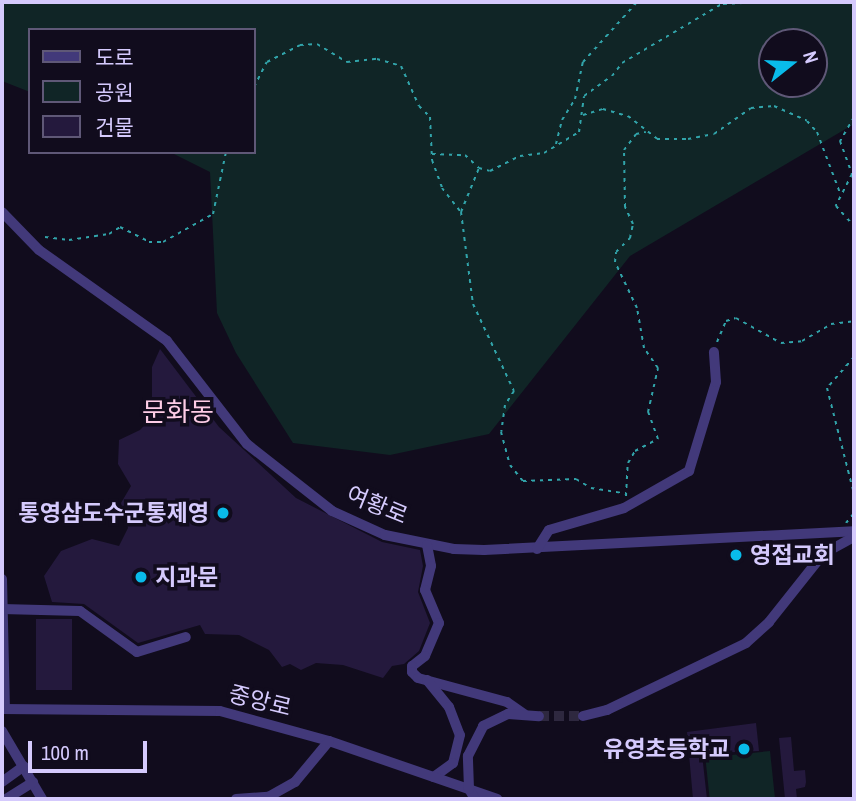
<!DOCTYPE html>
<meta charset="utf-8">
<style>
body{margin:0}
#map{position:relative;width:856px;height:801px;overflow:hidden;background:#110c1d;font-family:"Archivo Narrow","Noto Sans KR",sans-serif}
div>[style]{position:absolute}
[style*='--x']{left:calc(var(--x)*1px);top:calc(var(--y)*1px);width:calc(var(--w)*1px);rotate:calc(var(--a)*1deg)}
.green>*{inset:0;background:#102526;transform-origin:0 0}
.building>*{inset:0;background:#24193d;transform-origin:0 0}
.minor-tunnel>*{height:10px;margin-top:-5px;transform-origin:0;background:repeating-linear-gradient(90deg,#2e283f 0 10px,transparent 0 15px)}
.path>*{height:2px;margin-top:-1px;transform-origin:0;background:repeating-linear-gradient(90deg,#31a4aa 0 3.5px,transparent 0 8.5px)}
.minor>*{height:10px;margin:-5px;padding:0 5px;transform-origin:5px;border-radius:5px;background:#42397a}
.dots>*{width:19px;height:19px;translate:-50% -50%;box-sizing:border-box;border:4px solid #110c1d;border-radius:50%}
span{translate:-50% -50%;white-space:nowrap;text-align:center;line-height:1.15;-webkit-text-stroke:7px #110c1d;paint-order:stroke}
.street-label{font-size:23px;color:#d5cafd}
.poi-label{font-size:23px;color:#d5cafd;font-weight:700}
.right{translate:-100% -50%;text-align:right}
.left{translate:0 -50%;text-align:left}
.quarter-label{font-size:26px;color:#fdcce6}
.frame{position:absolute;inset:0;border:4px solid #d5cafd;pointer-events:none}
.legend{position:absolute;left:28px;top:28px;width:228px;height:126px;box-sizing:border-box;background:#110c1d;border:2px solid #5f5877;margin:0;padding:9px 12px;list-style:none;font-size:21px;color:#d5cafd}
.legend li{display:flex;align-items:center;gap:14px;height:35px}
.legend b{width:35px;border:2px solid #5f5877}
.north{position:absolute;left:758px;top:28px;width:70px;height:70px;box-sizing:border-box;background:#110c1d;border:2px solid #5f5877;border-radius:50%;rotate:72deg;font-size:19px;font-weight:700;line-height:28px;text-align:center;color:#d5cafd}
.north::after{content:'';display:block;margin:auto;width:24px;height:32px;background:#09bbea;clip-path:polygon(50% 0,100% 100%,50% 72%,0 100%)}
.scale{position:absolute;left:28px;top:741px;width:119px;height:32px;box-sizing:border-box;border:4px solid #d5cafd;border-top:0;padding-left:9px;font-size:21px;line-height:24px;white-space:nowrap;color:#d5cafd;-webkit-text-stroke:5px #110c1d;paint-order:stroke}
</style>
<div id="map">
<div class="green">
<div style="clip-path:polygon(evenodd,2px 2px,854px 2px,854px 124px,630px 256px,489px 434px,390px 455px,293px 443px,236px 353px,217px 313px,210px 172px,170px 152px,254px 152px,254px 30px,30px 30px,30px 92px,2px 81px,2px 2px,772px 42px,814px 42px,814px 84px,772px 84px,772px 42px)"></div>
<div style="left:770px;top:751px;width:48px;height:65px;rotate:84deg"></div>
</div>
<div class="building">
<div style="clip-path:polygon(160px 349px,219px 427px,296px 498px,382px 542px,420px 550px,423px 566px,418px 592px,430px 623px,419px 651px,404px 664px,392px 666px,383px 678px,343px 665px,316px 663px,301px 670px,290px 664px,282px 667px,269px 650px,239px 635px,205px 634px,200px 625px,138px 643px,84px 604px,52px 602px,44px 576px,61px 551px,92px 539px,119px 546px,128px 528px,121px 503px,131px 486px,118px 464px,119px 440px,140px 430px,157px 412px,152px 400px,152px 367px)"></div>
<div style="left:36px;top:619px;width:36px;height:71px"></div>
<div style="clip-path:polygon(756px 723px,759px 751px,712px 753px,701px 745px,707px 799px,693px 799px,687px 732px)"></div>
<div style="clip-path:polygon(791px 737px,794px 771px,805px 770px,806px 782px,805px 787px,796px 789px,797px 799px,785px 799px,779px 738px)"></div>
</div>
<div class="minor-tunnel">
<div style="--x:539;--y:716;--w:44;--a:0"></div>
</div>
<div class="path">
<div style="--x:723;--y:4;--w:39;--a:-3"></div>
<div style="--x:254;--y:87;--w:28;--a:-63"></div>
<div style="--x:267;--y:62;--w:37;--a:-27"></div>
<div style="--x:300;--y:45;--w:17;--a:-3"></div>
<div style="--x:317;--y:44;--w:35;--a:31"></div>
<div style="--x:347;--y:62;--w:30;--a:-6"></div>
<div style="--x:377;--y:59;--w:25;--a:16"></div>
<div style="--x:401;--y:66;--w:44;--a:65.8"></div>
<div style="--x:419;--y:106;--w:16;--a:45"></div>
<div style="--x:430;--y:117;--w:43;--a:87.3"></div>
<div style="--x:432;--y:160;--w:30;--a:70"></div>
<div style="--x:442;--y:188;--w:31;--a:52"></div>
<div style="--x:461;--y:212;--w:48;--a:-67.8"></div>
<div style="--x:583;--y:115;--w:21;--a:-17"></div>
<div style="--x:603;--y:109;--w:26;--a:16"></div>
<div style="--x:628;--y:116;--w:37;--a:38"></div>
<div style="--x:657;--y:139;--w:31;--a:0"></div>
<div style="--x:688;--y:139;--w:26;--a:-11"></div>
<div style="--x:714;--y:134;--w:45;--a:-35.1"></div>
<div style="--x:751;--y:108;--w:23;--a:-5"></div>
<div style="--x:774;--y:106;--w:36;--a:24"></div>
<div style="--x:807;--y:121;--w:15;--a:48"></div>
<div style="--x:817;--y:132;--w:65;--a:69.3"></div>
<div style="--x:854;--y:117;--w:28;--a:120"></div>
<div style="--x:840;--y:141;--w:35;--a:70"></div>
<div style="--x:852;--y:174;--w:36;--a:117"></div>
<div style="--x:836;--y:206;--w:27;--a:48"></div>
<div style="--x:556;--y:144;--w:25;--a:-76"></div>
<div style="--x:562;--y:120;--w:25;--a:-58"></div>
<div style="--x:575;--y:99;--w:38;--a:-78"></div>
<div style="--x:583;--y:62;--w:81;--a:-48"></div>
<div style="--x:432;--y:154;--w:33;--a:2"></div>
<div style="--x:465;--y:155;--w:19;--a:43"></div>
<div style="--x:479;--y:168;--w:11;--a:15"></div>
<div style="--x:490;--y:171;--w:34;--a:-27"></div>
<div style="--x:520;--y:156;--w:24;--a:-7"></div>
<div style="--x:544;--y:153;--w:41;--a:-31"></div>
<div style="--x:579;--y:132;--w:36;--a:-82"></div>
<div style="--x:584;--y:96;--w:34;--a:-36"></div>
<div style="--x:612;--y:76;--w:16;--a:-52"></div>
<div style="--x:622;--y:63;--w:120;--a:-30.6"></div>
<div style="--x:461;--y:212;--w:93;--a:82.6"></div>
<div style="--x:473;--y:304;--w:96;--a:64.8"></div>
<div style="--x:514;--y:391;--w:17;--a:123"></div>
<div style="--x:505;--y:405;--w:27;--a:98"></div>
<div style="--x:501;--y:432;--w:34;--a:75"></div>
<div style="--x:510;--y:465;--w:21;--a:51"></div>
<div style="--x:523;--y:481;--w:53;--a:-2.2"></div>
<div style="--x:576;--y:479;--w:17;--a:31"></div>
<div style="--x:591;--y:488;--w:36;--a:9"></div>
<div style="--x:45;--y:237;--w:24;--a:7"></div>
<div style="--x:69;--y:240;--w:40;--a:-8.5"></div>
<div style="--x:109;--y:234;--w:13;--a:-32"></div>
<div style="--x:120;--y:227;--w:33;--a:27"></div>
<div style="--x:149;--y:242;--w:14;--a:0"></div>
<div style="--x:163;--y:242;--w:57;--a:-29.2"></div>
<div style="--x:213;--y:214;--w:63;--a:-78.2"></div>
<div style="--x:717;--y:342;--w:23;--a:-67"></div>
<div style="--x:726;--y:321;--w:10;--a:-17"></div>
<div style="--x:736;--y:318;--w:51;--a:29.1"></div>
<div style="--x:781;--y:343;--w:21;--a:-5"></div>
<div style="--x:802;--y:341;--w:34;--a:-30"></div>
<div style="--x:831;--y:324;--w:23;--a:-7"></div>
<div style="--x:854;--y:357;--w:41;--a:131.1"></div>
<div style="--x:827;--y:388;--w:109;--a:75.7"></div>
<div style="--x:626;--y:496;--w:33;--a:-87"></div>
<div style="--x:628;--y:463;--w:14;--a:-60"></div>
<div style="--x:635;--y:451;--w:26;--a:-28"></div>
<div style="--x:658;--y:439;--w:29;--a:-110"></div>
<div style="--x:648;--y:412;--w:45;--a:-77.2"></div>
<div style="--x:658;--y:368;--w:24;--a:-125"></div>
<div style="--x:644;--y:348;--w:41;--a:-99.9"></div>
<div style="--x:637;--y:308;--w:51;--a:-115.6"></div>
<div style="--x:615;--y:262;--w:10;--a:-84"></div>
<div style="--x:616;--y:252;--w:20;--a:-45"></div>
<div style="--x:630;--y:238;--w:14;--a:-78"></div>
<div style="--x:633;--y:224;--w:19;--a:-115"></div>
<div style="--x:625;--y:207;--w:57;--a:-91"></div>
<div style="--x:624;--y:150;--w:20;--a:-53"></div>
<div style="--x:636;--y:134;--w:10;--a:-11"></div>
<div style="--x:846;--y:523;--w:13;--a:-51"></div>
</div>
<div class="minor">
<div style="--x:2;--y:212;--w:53;--a:45.8"></div>
<div style="--x:39;--y:250;--w:157;--a:35.4"></div>
<div style="--x:167;--y:341;--w:130;--a:52.2"></div>
<div style="--x:247;--y:444;--w:108;--a:38.2"></div>
<div style="--x:332;--y:511;--w:58;--a:24.4"></div>
<div style="--x:385;--y:535;--w:70;--a:11.5"></div>
<div style="--x:454;--y:549;--w:30;--a:2"></div>
<div style="--x:484;--y:550;--w:370;--a:-2.9"></div>
<div style="--x:427;--y:545;--w:21;--a:79"></div>
<div style="--x:431;--y:566;--w:25;--a:104"></div>
<div style="--x:425;--y:590;--w:36;--a:67"></div>
<div style="--x:439;--y:623;--w:36;--a:113"></div>
<div style="--x:425;--y:656;--w:16;--a:142"></div>
<div style="--x:412;--y:666;--w:6;--a:90"></div>
<div style="--x:412;--y:672;--w:8;--a:45"></div>
<div style="--x:418;--y:678;--w:92;--a:15.1"></div>
<div style="--x:507;--y:702;--w:21;--a:35"></div>
<div style="--x:537;--y:549;--w:22;--a:-58"></div>
<div style="--x:549;--y:530;--w:78;--a:-16.3"></div>
<div style="--x:624;--y:508;--w:75;--a:-29.6"></div>
<div style="--x:689;--y:471;--w:93;--a:-73.1"></div>
<div style="--x:716;--y:382;--w:30;--a:-94"></div>
<div style="--x:2;--y:579;--w:130;--a:88.7"></div>
<div style="--x:2;--y:609;--w:78;--a:1.5"></div>
<div style="--x:80;--y:611;--w:70;--a:35.7"></div>
<div style="--x:137;--y:652;--w:51;--a:-17"></div>
<div style="--x:427;--y:680;--w:35;--a:51"></div>
<div style="--x:449;--y:707;--w:30;--a:69"></div>
<div style="--x:460;--y:735;--w:29;--a:104"></div>
<div style="--x:453;--y:763;--w:24;--a:144"></div>
<div style="--x:2;--y:709;--w:218;--a:0.5"></div>
<div style="--x:220;--y:711;--w:113;--a:15.4"></div>
<div style="--x:329;--y:741;--w:178;--a:19"></div>
<div style="--x:583;--y:716;--w:25;--a:-14"></div>
<div style="--x:607;--y:710;--w:154;--a:-25.7"></div>
<div style="--x:746;--y:643;--w:31;--a:-42"></div>
<div style="--x:769;--y:622;--w:87;--a:-51.5"></div>
<div style="--x:823;--y:554;--w:35;--a:-29"></div>
<div style="--x:2;--y:731;--w:79;--a:59.5"></div>
<div style="--x:2;--y:782;--w:27;--a:-36"></div>
<div style="--x:6;--y:799;--w:32;--a:-32"></div>
<div style="--x:236;--y:799;--w:32;--a:-4"></div>
<div style="--x:268;--y:797;--w:31;--a:-29"></div>
<div style="--x:295;--y:782;--w:53;--a:-50.3"></div>
<div style="--x:475;--y:799;--w:12;--a:-121"></div>
<div style="--x:469;--y:789;--w:33;--a:-92"></div>
<div style="--x:468;--y:756;--w:34;--a:-63"></div>
<div style="--x:483;--y:726;--w:28;--a:-26"></div>
<div style="--x:508;--y:714;--w:31;--a:4"></div>
</div>
<div class="dots">
<div style="left:223px;top:513px;background:#09bbea"></div>
<div style="left:736px;top:555px;background:#09bbea"></div>
<div style="left:141px;top:577px;background:#09bbea"></div>
<div style="left:744px;top:749px;background:#09bbea"></div>
</div>
<div class="street-label">
<span style="left:377px;top:505px;rotate:22deg">여황로</span>
<span style="left:260px;top:701px;rotate:14deg">중앙로</span>
</div>
<div class="poi-label">
<span class="right" style="left:209px;top:513px">통영삼도수군통제영</span>
<span class="left" style="left:750px;top:555px">영접교회</span>
<span class="left" style="left:155px;top:577px">지과문</span>
<span class="right" style="left:730px;top:749px">유영초등학교</span>
</div>
<div class="quarter-label">
<span style="left:178px;top:412px">문화동</span>
</div>
<div class="frame"></div>
<ul class="legend">
<li><b style="height:9px;background:#42397a"></b>도로</li>
<li><b style="height:19px;background:#102526"></b>공원</li>
<li><b style="height:19px;background:#24193d"></b>건물</li>
</ul>
<div class="north">N</div>
<div class="scale">100 m</div>
</div>
